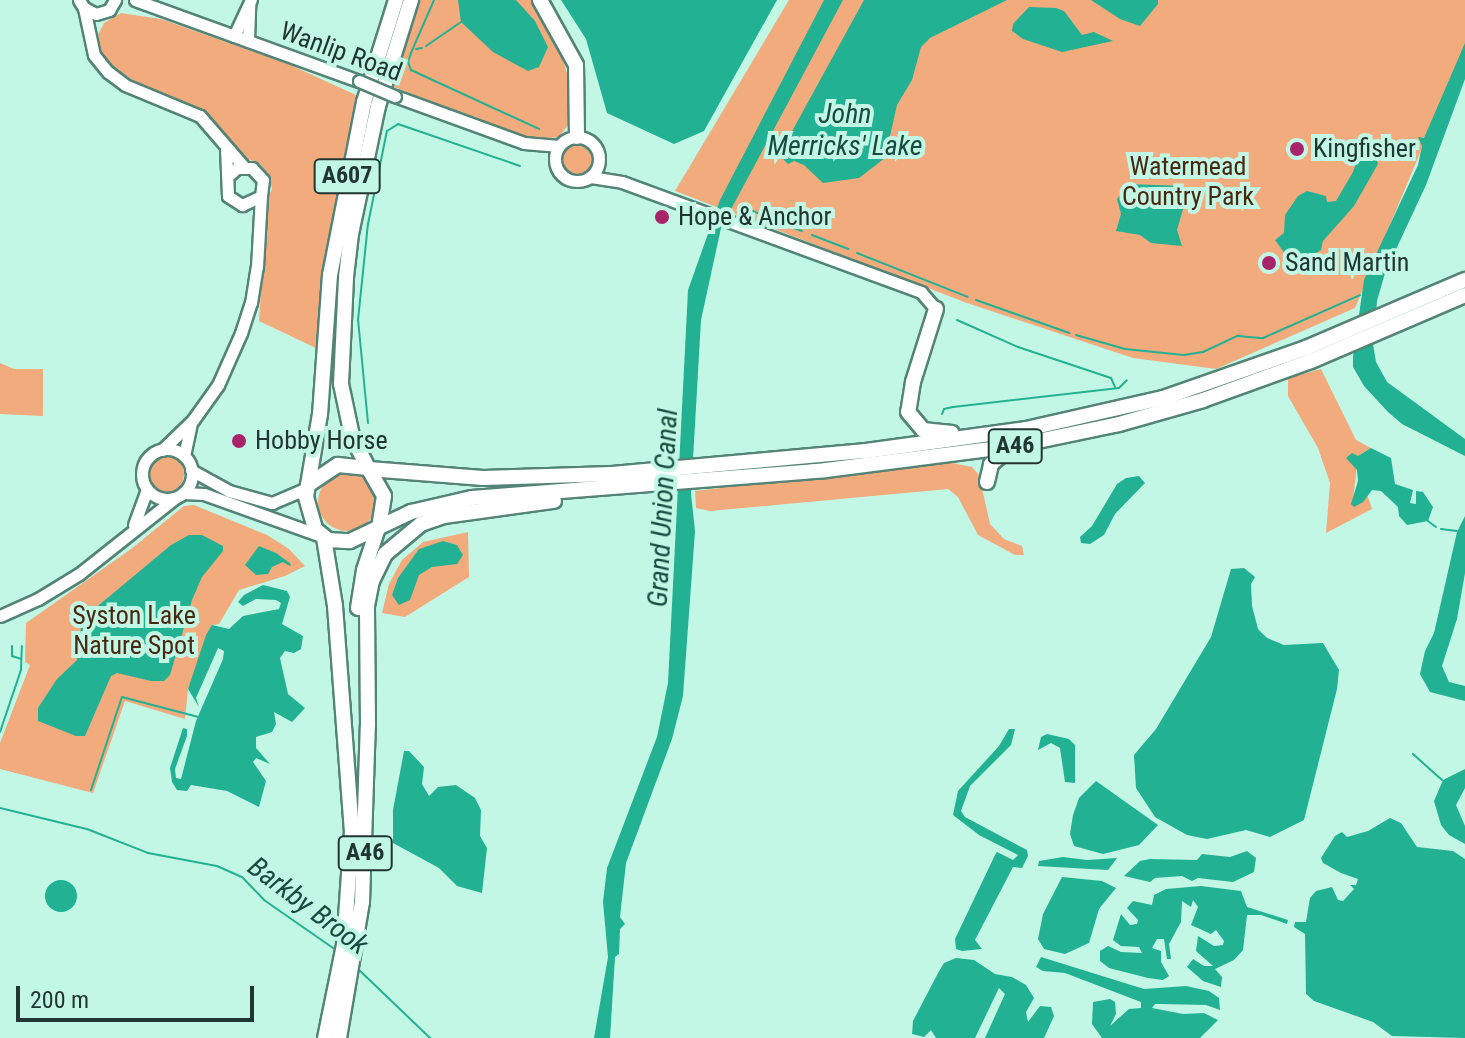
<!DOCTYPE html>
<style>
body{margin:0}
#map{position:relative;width:1465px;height:1038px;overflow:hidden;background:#c2f7e6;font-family:"Roboto Condensed",sans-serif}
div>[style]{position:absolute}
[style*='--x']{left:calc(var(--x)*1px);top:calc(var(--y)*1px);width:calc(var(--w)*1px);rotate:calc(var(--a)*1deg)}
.green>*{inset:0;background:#f2ab7d}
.round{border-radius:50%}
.water>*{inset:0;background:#22b193}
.stream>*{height:2px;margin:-1px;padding:0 1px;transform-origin:1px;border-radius:1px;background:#22b193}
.roads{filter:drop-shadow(2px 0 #538476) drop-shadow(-2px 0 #538476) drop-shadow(0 2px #538476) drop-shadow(0 -2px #538476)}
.tertiary>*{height:11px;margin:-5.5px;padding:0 5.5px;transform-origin:5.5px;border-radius:5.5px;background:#fff}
.tertiary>.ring{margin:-5.5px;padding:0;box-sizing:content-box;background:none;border:11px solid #fff;border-radius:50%}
.trunk>*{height:14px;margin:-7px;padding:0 7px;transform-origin:7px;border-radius:7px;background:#fff}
.bridges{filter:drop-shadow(2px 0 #538476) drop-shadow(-2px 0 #538476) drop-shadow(0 2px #538476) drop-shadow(0 -2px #538476)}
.tertiary-bridge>*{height:11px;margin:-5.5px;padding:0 5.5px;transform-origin:5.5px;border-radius:5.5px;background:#fff}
.dots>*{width:22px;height:22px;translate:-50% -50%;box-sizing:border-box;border:4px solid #c2f7e6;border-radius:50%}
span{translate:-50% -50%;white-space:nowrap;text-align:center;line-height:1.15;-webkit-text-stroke:8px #c2f7e6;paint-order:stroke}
.shield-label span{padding:2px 6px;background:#c2f7e6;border:2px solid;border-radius:6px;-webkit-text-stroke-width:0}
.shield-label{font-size:24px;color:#213630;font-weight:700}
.street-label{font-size:26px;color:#213630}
.poi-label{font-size:26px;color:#213630}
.left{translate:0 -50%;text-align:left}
.park-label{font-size:26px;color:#492810}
.water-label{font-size:28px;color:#154c3f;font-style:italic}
.scale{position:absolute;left:16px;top:986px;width:238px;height:36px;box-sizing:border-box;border:4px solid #213630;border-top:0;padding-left:10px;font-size:24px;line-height:28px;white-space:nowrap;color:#213630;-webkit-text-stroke:6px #c2f7e6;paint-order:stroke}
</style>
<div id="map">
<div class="green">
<div style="clip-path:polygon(420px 0,534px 0,553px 28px,572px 89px,568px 125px,559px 137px,531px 140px,389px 85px)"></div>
<div style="clip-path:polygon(789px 0,1465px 0,1465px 46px,1355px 308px,1216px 369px,1133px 358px,967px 303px,675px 191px)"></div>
<div style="clip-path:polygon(121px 13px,161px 19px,286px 63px,356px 95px,329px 238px,320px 350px,259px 321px,267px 200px,272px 189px,269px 175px,260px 164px,246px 158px,202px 111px,144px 87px,111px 66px,101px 51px,98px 35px,104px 23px)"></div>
<div class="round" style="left:555px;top:137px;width:44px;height:44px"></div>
<div style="clip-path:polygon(0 363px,14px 369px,43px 369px,43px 416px,0 414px)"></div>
<div style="clip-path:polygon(1321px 369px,1356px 440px,1371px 448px,1358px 456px,1353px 500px,1367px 494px,1372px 509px,1326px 533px,1330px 483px,1318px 448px,1288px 396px,1288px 378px)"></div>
<div class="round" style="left:148px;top:456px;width:36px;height:36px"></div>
<div style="clip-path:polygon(943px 461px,972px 467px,979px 475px,990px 524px,1004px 539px,1022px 546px,1024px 555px,1015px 555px,978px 535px,958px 497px,948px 489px,710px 511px,696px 508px,695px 491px)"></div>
<div class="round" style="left:318px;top:473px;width:58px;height:58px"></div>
<div style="clip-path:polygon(194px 505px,267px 535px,289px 549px,305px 566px,285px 576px,239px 590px,219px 624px,212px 625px,188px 689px,185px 719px,125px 701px,93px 793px,0 769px,0 743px,30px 665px,25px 662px,26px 623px,131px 549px,184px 506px)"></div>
<div style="clip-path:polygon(468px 532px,469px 577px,405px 617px,382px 613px,389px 584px,402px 560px,423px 542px)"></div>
</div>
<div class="water">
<div style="clip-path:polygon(458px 0,516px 0,535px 21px,548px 47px,539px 67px,528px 71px,493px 52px,461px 22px)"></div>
<div style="clip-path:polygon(561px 0,777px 0,704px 131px,674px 144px,607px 113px,586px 39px)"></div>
<div style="clip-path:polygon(824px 0,843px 0,721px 228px,701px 320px,691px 494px,695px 531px,683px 696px,672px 739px,626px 863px,620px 917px,625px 924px,620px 929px,619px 954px,615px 957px,610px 1038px,594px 1038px,608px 957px,603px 902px,607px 868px,657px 737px,668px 683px,688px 290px,720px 200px)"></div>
<div style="clip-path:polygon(864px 0,1007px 0,930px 38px,921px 47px,912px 80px,897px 105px,885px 158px,859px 178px,823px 183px,804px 165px,794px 161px,788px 164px,779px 155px)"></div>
<div style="clip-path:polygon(1091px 0,1158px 0,1158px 4px,1140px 26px,1120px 19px)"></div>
<div style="clip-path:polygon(1029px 7px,1056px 8px,1064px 11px,1082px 35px,1094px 32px,1113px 41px,1062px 52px,1023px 39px,1012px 31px,1013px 24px)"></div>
<div style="clip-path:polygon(1465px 43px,1465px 79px,1426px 185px,1385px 273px,1377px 301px,1373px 344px,1376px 362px,1387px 382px,1465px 439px,1465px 456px,1402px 424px,1388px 412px,1364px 386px,1353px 367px,1353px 357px,1364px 280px,1418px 165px,1422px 146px,1418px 137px,1424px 138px)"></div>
<div style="clip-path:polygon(1361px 149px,1375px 154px,1378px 164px,1354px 206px,1323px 241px,1321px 250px,1311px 256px,1288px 258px,1275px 240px,1284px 233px,1285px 215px,1298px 196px,1307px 191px,1326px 196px,1327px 202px,1336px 201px,1353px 172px)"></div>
<div style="clip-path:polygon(1129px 184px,1183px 186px,1188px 192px,1177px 230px,1182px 246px,1151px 243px,1140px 235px,1116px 231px,1121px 214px,1117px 199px)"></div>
<div style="clip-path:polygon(1371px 448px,1391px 458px,1395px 484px,1413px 490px,1410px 503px,1416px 504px,1416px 491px,1423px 492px,1433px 507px,1428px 521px,1407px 525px,1399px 516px,1398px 507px,1381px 491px,1372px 490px,1363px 502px,1354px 507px,1351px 504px,1358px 481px,1357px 470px,1346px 458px,1352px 453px,1358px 456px)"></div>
<div style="clip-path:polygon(1139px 476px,1145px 483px,1115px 514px,1104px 535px,1090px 544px,1081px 543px,1080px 537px,1092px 526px,1117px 484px,1126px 478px)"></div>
<div style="clip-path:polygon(1465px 516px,1465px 573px,1457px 619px,1442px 666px,1449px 682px,1465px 686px,1465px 701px,1430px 692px,1420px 674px,1425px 651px,1434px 633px,1457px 532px)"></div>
<div style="clip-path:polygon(189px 535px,202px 535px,223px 546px,223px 551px,202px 577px,192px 600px,170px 675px,164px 681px,151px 681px,117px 673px,111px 676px,85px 736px,76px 736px,38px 721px,38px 708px,57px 679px,77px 660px,81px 627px,87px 615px,171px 545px)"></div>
<div style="clip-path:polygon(443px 541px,457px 545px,463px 555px,457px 564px,432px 567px,419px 575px,410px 600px,399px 605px,392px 595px,398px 578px,419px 549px)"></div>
<div style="clip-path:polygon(259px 546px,276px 553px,291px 564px,290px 566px,283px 562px,272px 567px,268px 574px,256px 575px,245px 565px)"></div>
<div style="clip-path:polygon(1244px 568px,1255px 577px,1251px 584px,1252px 606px,1258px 629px,1267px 638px,1284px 645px,1323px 643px,1339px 670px,1337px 689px,1304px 820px,1270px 837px,1246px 830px,1207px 839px,1187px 835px,1155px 817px,1136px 788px,1134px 755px,1156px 729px,1211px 637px,1231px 569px)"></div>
<div style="clip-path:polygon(263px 585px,287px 591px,290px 597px,282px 624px,303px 636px,301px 649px,294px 653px,285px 651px,280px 658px,288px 694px,305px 708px,292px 722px,274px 712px,276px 724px,272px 732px,256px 737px,256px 748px,270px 764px,256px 758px,253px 762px,266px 781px,259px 807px,227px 791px,191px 785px,187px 791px,177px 790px,172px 782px,170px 768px,183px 728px,187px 729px,187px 736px,175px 769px,176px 778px,181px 779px,196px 721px,223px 659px,224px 651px,218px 648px,196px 698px,199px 707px,188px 689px,206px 635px,212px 625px,229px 629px,243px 616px,279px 609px,281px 603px,276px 600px,256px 599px,243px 606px,238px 602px,244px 595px)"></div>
<div style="clip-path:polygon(1009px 729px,1015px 729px,1011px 745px,970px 786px,961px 811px,965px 817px,1027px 850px,1028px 856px,1022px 868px,1013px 867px,975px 940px,982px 949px,962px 951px,956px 949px,955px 939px,995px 855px,997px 852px,1013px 860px,1018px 855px,979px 835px,953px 815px,958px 791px,999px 746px)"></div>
<div style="clip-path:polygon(1047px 734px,1069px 739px,1075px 745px,1075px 783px,1065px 782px,1060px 748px,1051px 743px,1038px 750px,1041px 737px)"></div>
<div style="clip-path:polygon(404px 751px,409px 751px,424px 767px,422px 784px,429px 796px,438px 787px,456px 785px,475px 798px,481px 810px,480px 836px,487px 848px,482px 893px,457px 886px,439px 868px,393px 843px,393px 810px)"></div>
<div style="clip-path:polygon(1465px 769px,1465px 788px,1456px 805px,1465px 826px,1465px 844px,1449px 835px,1441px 825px,1434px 801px,1443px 780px)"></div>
<div style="clip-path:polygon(1096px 781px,1158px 825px,1139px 845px,1103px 854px,1074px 846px,1070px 834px,1073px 815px,1079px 798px)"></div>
<div style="clip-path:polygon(1390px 818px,1401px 823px,1417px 847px,1453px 851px,1465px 859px,1465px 1038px,1392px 1036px,1373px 1022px,1314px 1001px,1306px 994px,1305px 934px,1294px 927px,1295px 922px,1306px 922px,1310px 898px,1316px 891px,1332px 887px,1338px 900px,1343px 901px,1354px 889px,1350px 885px,1356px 885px,1358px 879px,1341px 873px,1323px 863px,1321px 858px,1335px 836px,1342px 832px,1347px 837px,1368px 831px)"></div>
<div style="clip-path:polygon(1247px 851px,1256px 858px,1254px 872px,1233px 882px,1198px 878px,1192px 881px,1182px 876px,1155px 878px,1150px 882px,1124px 876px,1140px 861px,1150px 859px,1197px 860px,1202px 854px,1230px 857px)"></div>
<div style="clip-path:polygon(1063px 857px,1087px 860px,1117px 858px,1108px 870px,1038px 866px,1039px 861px)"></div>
<div style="clip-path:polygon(1062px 877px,1102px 881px,1116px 888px,1099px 909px,1089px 943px,1065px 954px,1044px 949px,1038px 939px,1043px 914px)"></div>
<div class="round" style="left:45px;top:880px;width:32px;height:32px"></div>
<div style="clip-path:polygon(1201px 886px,1241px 891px,1247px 907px,1288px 920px,1287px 924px,1261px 915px,1247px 915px,1243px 950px,1234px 960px,1215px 969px,1222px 977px,1221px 987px,1203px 981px,1187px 967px,1193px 959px,1204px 966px,1213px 966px,1196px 951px,1198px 936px,1214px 946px,1223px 945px,1224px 941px,1216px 930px,1211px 934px,1191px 925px,1198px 907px,1193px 900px,1191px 907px,1182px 901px,1181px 922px,1169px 944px,1171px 959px,1167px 959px,1164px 939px,1157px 939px,1152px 948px,1161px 951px,1161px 962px,1169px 976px,1163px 980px,1148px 978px,1109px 968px,1100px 961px,1100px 951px,1108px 946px,1121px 952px,1142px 953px,1139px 947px,1121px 946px,1113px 940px,1121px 914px,1130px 925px,1137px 924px,1138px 920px,1127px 908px,1133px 901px,1152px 905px,1154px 895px,1166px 889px)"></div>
<div style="clip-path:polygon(1041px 957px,1144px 989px,1186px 986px,1209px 991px,1219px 998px,1220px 1010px,1206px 1005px,1161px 1004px,1155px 1004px,1152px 1008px,1183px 1014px,1204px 1013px,1218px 1020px,1200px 1038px,1102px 1038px,1092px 1024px,1093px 1002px,1110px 999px,1115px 1002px,1116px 1014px,1110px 1026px,1129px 1009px,1141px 1008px,1141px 1002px,1065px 973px,1043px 971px,1036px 967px)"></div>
<div style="clip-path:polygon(956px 958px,974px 960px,995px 974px,1012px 977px,1026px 985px,1034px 998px,1026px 1012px,1028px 1022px,1040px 1006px,1051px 1007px,1054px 1016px,1044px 1038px,985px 1038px,1005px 994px,999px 988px,975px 1038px,936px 1038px,931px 1030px,924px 1037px,912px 1034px,913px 1021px,938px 973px,944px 963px)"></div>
</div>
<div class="stream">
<div style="--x:434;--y:0;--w:58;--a:113.5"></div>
<div style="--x:411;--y:53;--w:9;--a:108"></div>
<div style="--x:408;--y:62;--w:9;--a:69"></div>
<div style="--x:411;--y:70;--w:141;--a:24.7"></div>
<div style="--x:426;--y:46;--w:42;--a:-34.4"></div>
<div style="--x:416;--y:49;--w:6;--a:-9"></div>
<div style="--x:750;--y:210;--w:56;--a:22"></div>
<div style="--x:812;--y:235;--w:39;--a:21"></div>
<div style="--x:857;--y:253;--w:119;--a:21.6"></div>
<div style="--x:976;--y:300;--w:99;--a:19.5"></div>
<div style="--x:957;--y:320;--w:67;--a:23.9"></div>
<div style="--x:1018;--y:347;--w:98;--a:18.4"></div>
<div style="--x:1111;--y:378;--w:10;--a:66"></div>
<div style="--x:1076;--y:335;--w:51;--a:15.9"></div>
<div style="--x:1125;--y:349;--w:59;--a:5.8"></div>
<div style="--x:1184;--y:355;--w:19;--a:-9"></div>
<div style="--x:1203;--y:352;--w:38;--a:-25"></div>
<div style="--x:1238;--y:336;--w:25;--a:5"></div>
<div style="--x:1263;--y:338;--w:106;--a:-23.9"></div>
<div style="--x:942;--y:414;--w:5;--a:-68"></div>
<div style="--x:944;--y:409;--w:9;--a:-13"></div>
<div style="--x:953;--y:407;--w:167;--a:-6.5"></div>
<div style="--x:1119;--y:388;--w:11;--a:-45"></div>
<div style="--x:368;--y:423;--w:103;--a:-95.5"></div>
<div style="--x:358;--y:320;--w:97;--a:-84.1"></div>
<div style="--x:368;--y:224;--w:95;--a:-78.5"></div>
<div style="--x:387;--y:131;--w:13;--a:-32"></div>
<div style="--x:398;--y:124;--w:129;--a:19"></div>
<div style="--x:1428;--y:521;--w:10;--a:37"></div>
<div style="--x:1441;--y:529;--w:16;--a:7"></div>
<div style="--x:12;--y:646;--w:10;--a:90"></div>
<div style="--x:12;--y:656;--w:9;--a:18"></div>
<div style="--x:0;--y:732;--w:65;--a:-71.3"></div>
<div style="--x:21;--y:670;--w:24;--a:-88"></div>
<div style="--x:1413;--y:754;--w:39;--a:42"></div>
<div style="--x:91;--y:790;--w:98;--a:-71.6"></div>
<div style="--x:122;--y:697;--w:79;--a:14.7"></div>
<div style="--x:0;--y:808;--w:89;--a:13.6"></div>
<div style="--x:87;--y:829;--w:66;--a:21.5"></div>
<div style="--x:148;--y:853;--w:70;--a:10.7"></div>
<div style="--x:217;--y:866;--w:27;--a:24"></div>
<div style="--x:242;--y:877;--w:32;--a:46"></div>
<div style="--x:264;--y:900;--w:88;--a:34.8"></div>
<div style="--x:356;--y:967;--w:103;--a:43.8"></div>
</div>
<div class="roads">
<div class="tertiary">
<div style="--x:79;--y:0;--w:9;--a:58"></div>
<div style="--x:84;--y:8;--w:13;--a:27"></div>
<div style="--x:96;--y:14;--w:14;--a:-17"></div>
<div style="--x:109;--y:10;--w:12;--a:-59"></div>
<div style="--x:135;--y:0;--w:238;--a:19.9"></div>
<div style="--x:84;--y:8;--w:48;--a:78"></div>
<div style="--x:94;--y:55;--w:22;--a:51"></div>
<div style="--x:108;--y:72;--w:21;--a:37"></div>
<div style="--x:125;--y:85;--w:81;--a:22.5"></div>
<div style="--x:200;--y:116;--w:67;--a:49.2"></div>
<div style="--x:234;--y:36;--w:40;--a:-65"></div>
<div style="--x:248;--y:41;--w:36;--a:-88"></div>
<div style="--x:395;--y:96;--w:137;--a:20"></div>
<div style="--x:524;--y:143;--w:35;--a:5"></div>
<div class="ring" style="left:555px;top:137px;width:33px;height:33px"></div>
<div style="--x:226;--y:148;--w:48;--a:87.6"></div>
<div style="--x:228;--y:196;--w:17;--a:33"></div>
<div style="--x:242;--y:205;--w:21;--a:-25"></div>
<div style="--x:261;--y:196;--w:16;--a:-83"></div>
<div style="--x:263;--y:180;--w:16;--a:-133"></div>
<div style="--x:252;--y:168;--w:15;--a:180"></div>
<div style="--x:237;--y:168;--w:12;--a:138"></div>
<div style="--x:591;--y:177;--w:31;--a:9"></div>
<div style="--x:622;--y:182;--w:319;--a:20.2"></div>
<div style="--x:921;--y:292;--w:23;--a:49"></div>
<div class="ring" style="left:142px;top:449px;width:39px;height:39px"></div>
<div style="--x:162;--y:450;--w:43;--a:-44.1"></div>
<div style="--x:193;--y:420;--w:43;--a:-54.5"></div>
<div style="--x:218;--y:385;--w:57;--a:-66.1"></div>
<div style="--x:241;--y:333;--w:32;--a:-72"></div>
<div style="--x:251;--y:303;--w:36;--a:-81"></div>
<div style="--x:257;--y:267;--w:71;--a:-86.8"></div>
<div style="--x:184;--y:456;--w:33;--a:-78"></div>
<div style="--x:191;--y:470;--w:43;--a:28.9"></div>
<div style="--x:229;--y:491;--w:45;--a:15.6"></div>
<div style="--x:272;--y:503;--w:38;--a:-23"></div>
<div style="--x:183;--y:493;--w:21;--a:3"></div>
<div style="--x:204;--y:494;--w:124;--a:19.7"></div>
<div style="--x:134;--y:525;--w:38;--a:-70"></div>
<div style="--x:0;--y:616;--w:42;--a:-24.1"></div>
<div style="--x:38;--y:599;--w:48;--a:-31.4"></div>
<div style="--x:79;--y:574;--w:122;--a:-38.4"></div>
</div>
<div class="trunk">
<div style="--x:396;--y:0;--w:107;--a:107.4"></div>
<div style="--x:364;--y:102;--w:176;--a:101.1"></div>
<div style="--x:330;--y:275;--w:139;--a:94.1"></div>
<div style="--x:320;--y:414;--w:84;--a:99.6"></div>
<div style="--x:306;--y:497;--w:33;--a:74"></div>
<div style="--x:315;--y:529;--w:17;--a:40"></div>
<div style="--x:328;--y:540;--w:22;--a:3"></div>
<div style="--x:350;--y:541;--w:68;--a:-25.4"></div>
<div style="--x:411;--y:512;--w:63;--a:-12.9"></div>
<div style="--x:472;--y:498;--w:355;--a:-4.5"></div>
<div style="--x:826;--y:470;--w:190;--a:-7.3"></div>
<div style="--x:1014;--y:446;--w:107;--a:-11.8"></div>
<div style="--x:1119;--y:424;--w:87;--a:-15.9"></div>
<div style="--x:1203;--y:400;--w:115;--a:-19.9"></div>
<div style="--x:1311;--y:361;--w:168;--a:-23.2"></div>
<div style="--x:540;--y:0;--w:74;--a:61"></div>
<div style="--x:576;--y:65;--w:72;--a:89.2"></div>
<div style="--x:936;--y:309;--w:77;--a:107.5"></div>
<div style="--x:913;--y:382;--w:30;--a:99"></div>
<div style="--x:908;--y:412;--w:23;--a:50"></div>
<div style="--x:923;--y:430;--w:29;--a:6"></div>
<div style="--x:368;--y:468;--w:36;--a:-117"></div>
<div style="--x:352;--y:436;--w:53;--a:-101.9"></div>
<div style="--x:341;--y:384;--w:107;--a:-87.3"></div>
<div style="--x:346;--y:277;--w:43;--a:-83.4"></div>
<div style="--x:351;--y:234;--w:131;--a:-78.1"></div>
<div style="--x:378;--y:106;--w:111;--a:-72.7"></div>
<div style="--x:369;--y:469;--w:114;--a:4.5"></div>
<div style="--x:483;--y:478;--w:129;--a:-1.8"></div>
<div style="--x:612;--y:474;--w:255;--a:-5.2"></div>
<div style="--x:866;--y:451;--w:162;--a:-7.8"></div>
<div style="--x:1026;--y:429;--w:140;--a:-12.8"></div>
<div style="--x:1163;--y:398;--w:151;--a:-19.3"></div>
<div style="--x:1306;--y:348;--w:173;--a:-23.2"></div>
<div style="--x:987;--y:482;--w:18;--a:-77"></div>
<div style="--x:991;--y:464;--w:25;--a:-40"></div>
<div style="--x:308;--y:485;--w:36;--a:-34"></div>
<div style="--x:338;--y:465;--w:30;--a:6"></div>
<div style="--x:368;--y:468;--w:32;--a:60"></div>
<div style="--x:384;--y:496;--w:30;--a:99"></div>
<div style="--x:324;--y:538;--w:69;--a:80.8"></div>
<div style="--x:335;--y:606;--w:226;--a:85.7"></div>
<div style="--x:352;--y:831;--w:114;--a:94"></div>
<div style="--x:344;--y:945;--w:95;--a:101.5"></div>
<div style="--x:358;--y:608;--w:38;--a:-81"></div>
<div style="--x:364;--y:570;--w:44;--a:-71.6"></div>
<div style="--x:339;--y:1038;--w:138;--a:-80.4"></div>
<div style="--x:362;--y:902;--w:177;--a:-88.1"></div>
<div style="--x:368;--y:725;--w:119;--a:-90.5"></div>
<div style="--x:367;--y:606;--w:25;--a:-79"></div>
<div style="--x:372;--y:581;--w:30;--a:-64"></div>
<div style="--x:385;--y:554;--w:47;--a:-39.8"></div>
<div style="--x:421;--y:524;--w:24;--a:-19"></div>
<div style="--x:444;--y:516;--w:111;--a:-7.8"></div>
</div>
</div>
<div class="bridges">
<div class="tertiary-bridge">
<div style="--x:359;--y:81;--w:39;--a:23"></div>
</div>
</div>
<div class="dots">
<div style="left:1297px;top:149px;background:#a9236b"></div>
<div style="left:662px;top:217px;background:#a9236b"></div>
<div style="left:1269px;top:263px;background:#a9236b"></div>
<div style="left:239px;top:441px;background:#a9236b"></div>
</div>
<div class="shield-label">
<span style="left:347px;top:176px">A607</span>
<span style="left:1015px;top:446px">A46</span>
<span style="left:365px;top:853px">A46</span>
</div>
<div class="street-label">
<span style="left:341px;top:52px;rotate:20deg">Wanlip Road</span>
</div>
<div class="poi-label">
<span class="left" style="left:1313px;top:149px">Kingfisher</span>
<span class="left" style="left:678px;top:217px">Hope &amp; Anchor</span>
<span class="left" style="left:1285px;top:263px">Sand Martin</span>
<span class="left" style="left:255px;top:441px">Hobby Horse</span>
</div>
<div class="park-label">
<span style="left:1188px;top:182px">Watermead<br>Country Park</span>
<span style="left:134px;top:631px">Syston Lake<br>Nature Spot</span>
</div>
<div class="water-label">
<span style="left:845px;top:130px">John<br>Merricks' Lake</span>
<span style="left:663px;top:508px;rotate:-87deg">Grand Union Canal</span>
<span style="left:308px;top:906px;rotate:37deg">Barkby Brook</span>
</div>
<div class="scale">200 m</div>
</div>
